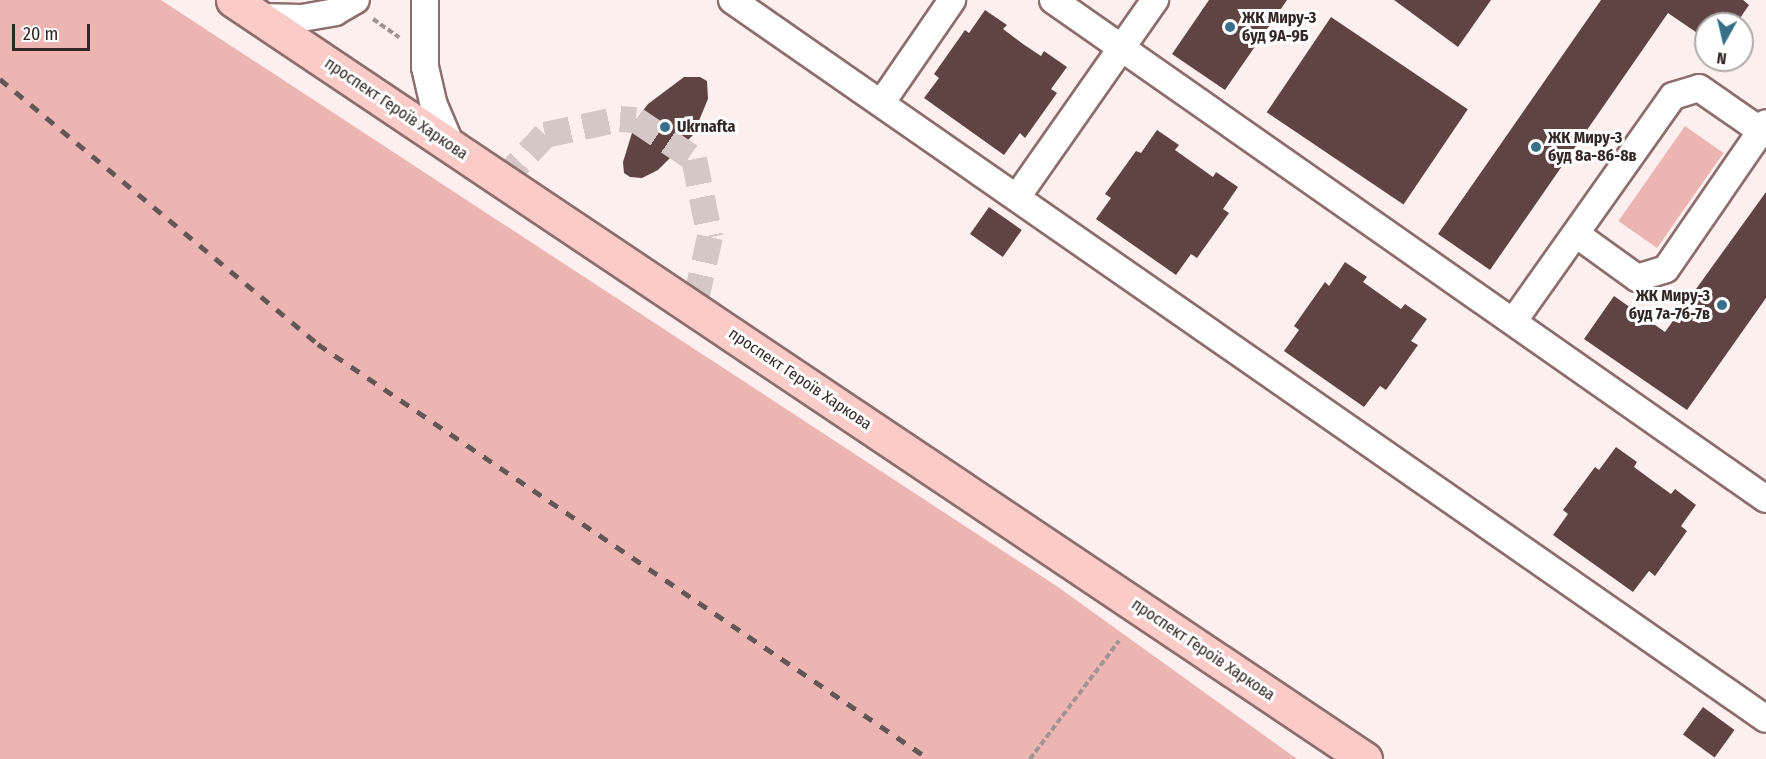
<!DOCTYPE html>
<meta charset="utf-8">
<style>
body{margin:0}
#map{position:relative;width:1766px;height:759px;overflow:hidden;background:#fdefee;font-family:"Fira Sans Condensed",sans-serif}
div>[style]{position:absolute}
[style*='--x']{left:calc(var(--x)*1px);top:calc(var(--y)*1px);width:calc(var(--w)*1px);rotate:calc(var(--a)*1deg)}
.green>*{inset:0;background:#ecb5b2;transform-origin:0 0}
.building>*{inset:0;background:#5f4443;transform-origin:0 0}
.minor-tunnel>*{height:26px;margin-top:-13px;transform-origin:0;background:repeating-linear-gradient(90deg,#d5c7c6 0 26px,transparent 0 39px)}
.path>*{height:4px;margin-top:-2px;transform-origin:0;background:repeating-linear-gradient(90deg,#a19493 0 6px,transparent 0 9px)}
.roads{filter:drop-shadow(2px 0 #8c6e6d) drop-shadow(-2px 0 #8c6e6d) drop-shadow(0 2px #8c6e6d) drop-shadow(0 -2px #8c6e6d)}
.minor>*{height:26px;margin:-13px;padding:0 13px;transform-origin:13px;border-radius:13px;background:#fff}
.major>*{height:33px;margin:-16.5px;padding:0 16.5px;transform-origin:16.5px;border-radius:16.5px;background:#fbcbc8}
.rail>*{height:4.5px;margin-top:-2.25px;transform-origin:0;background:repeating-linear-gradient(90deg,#635756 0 10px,transparent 0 20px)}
.dots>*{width:16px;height:16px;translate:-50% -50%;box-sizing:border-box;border:3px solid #fff;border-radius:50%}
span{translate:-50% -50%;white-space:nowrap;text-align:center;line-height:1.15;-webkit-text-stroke:6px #fff;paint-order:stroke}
.poi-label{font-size:16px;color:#332726;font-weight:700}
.left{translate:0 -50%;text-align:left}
.right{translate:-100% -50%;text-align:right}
.street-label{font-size:16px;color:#332726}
.north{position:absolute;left:1694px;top:12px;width:60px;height:60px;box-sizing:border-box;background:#fff;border:2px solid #ada9a8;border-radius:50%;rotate:188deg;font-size:16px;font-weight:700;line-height:24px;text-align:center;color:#332726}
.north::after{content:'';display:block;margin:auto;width:21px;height:27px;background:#376e89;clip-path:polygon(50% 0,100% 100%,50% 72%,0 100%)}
.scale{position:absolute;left:12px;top:24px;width:78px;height:27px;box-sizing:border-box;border:3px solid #332726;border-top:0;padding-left:8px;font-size:18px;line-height:21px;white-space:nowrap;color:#332726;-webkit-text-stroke:4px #fff;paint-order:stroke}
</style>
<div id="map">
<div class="green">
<div style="clip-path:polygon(0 0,161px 0,1058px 587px,1297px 759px,0 759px)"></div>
<div style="left:1685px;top:126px;width:47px;height:116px;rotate:35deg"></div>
</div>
<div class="building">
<div style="clip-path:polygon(1209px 0,1287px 0,1225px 90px,1172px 54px)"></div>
<div style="clip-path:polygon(1394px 0,1491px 0,1458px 47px)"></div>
<div style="clip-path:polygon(1601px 0,1743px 0,1749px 5px,1736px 24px,1706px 24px,1706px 39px,1668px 13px,1490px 270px,1438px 234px)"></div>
<div style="clip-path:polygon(985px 10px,1007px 25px,1003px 29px,1023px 44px,1041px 56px,1044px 51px,1067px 67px,1051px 89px,1057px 93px,1025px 138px,1020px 133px,1004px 155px,924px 98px,939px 78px,934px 74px,965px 30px,969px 33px)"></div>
<div style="left:1331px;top:17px;width:165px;height:115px;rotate:34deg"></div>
<div style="clip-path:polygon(684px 77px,700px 77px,707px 81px,708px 99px,693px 135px,658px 170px,642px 178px,630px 177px,624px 173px,623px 162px,636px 120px,648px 104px)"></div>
<div style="clip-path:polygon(1157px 130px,1179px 145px,1175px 150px,1213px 177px,1216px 172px,1238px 187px,1223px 209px,1229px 213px,1197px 258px,1191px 254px,1176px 275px,1096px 219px,1111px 198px,1105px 194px,1136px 151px,1141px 153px)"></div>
<div style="clip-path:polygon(1766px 192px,1766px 298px,1687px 410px,1584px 339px,1614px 296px,1665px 332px)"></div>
<div style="left:989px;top:207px;width:40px;height:33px;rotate:35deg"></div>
<div style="clip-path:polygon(1345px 262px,1367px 277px,1363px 282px,1401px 309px,1405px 304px,1427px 319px,1411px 341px,1418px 345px,1386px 390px,1380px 386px,1364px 407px,1284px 351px,1299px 330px,1294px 326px,1325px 282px,1329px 286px)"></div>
<div style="clip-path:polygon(1616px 447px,1637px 462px,1634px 467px,1653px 481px,1671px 494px,1675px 489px,1696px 505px,1681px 526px,1687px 531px,1655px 576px,1649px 571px,1633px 592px,1553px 535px,1568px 514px,1563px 510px,1595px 467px,1599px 470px)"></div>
<div style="left:1703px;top:707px;width:39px;height:34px;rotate:36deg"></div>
</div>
<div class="minor-tunnel">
<div style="--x:502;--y:181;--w:63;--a:-46.9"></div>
<div style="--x:545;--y:135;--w:77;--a:-12"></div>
<div style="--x:620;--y:119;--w:16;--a:4"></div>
<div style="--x:636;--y:120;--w:70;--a:33.9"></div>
<div style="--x:694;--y:159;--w:80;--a:78.4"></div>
<div style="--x:710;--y:237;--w:73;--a:102.7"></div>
</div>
<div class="path">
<div style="--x:373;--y:19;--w:32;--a:35"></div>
<div style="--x:1030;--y:759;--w:148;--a:-53"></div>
</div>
<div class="roads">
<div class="minor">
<div style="--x:425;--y:0;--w:67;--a:90"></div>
<div style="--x:425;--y:67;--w:39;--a:77"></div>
<div style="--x:434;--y:105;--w:43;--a:67"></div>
<div style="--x:732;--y:0;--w:1259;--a:34.81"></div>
<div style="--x:1053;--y:0;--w:870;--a:34.99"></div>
<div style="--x:257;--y:17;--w:45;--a:1.3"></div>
<div style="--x:302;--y:18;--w:34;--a:-10"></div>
<div style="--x:335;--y:12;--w:24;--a:-30"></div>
<div style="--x:882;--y:102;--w:124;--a:-55.5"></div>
<div style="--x:1017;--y:197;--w:241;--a:-55"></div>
<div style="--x:1576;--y:234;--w:75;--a:35.8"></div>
<div style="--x:1637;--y:278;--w:30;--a:-17"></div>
<div style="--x:1666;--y:269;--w:168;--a:-55.5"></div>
<div style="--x:1515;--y:319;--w:273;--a:-54.7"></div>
<div style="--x:1673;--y:96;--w:27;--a:-17"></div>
<div style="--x:1699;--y:88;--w:75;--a:34.7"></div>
<div style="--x:1761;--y:131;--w:9;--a:-58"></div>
</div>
<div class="major">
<div style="--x:233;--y:0;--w:1363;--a:33.84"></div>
</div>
</div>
<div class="rail">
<div style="--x:0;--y:79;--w:414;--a:39.8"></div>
<div style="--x:318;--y:344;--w:739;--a:34.18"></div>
</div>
<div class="dots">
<div style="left:1230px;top:27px;background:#376e89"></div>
<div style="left:665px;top:127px;background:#376e89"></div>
<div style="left:1536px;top:147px;background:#376e89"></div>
<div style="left:1722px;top:305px;background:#376e89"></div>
</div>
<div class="poi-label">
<span class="left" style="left:1242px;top:27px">ЖК Миру-3<br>буд 9А-9Б</span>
<span class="left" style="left:677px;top:127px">Ukrnafta</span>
<span class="left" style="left:1548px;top:147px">ЖК Миру-3<br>буд 8а-8б-8в</span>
<span class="right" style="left:1710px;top:305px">ЖК Миру-3<br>буд 7а-7б-7в</span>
</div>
<div class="street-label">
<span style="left:396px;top:109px;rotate:34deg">проспект Героїв Харкова</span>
<span style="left:800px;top:379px;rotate:34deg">проспект Героїв Харкова</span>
<span style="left:1203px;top:650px;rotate:34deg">проспект Героїв Харкова</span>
</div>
<div class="north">N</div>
<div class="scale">20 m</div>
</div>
